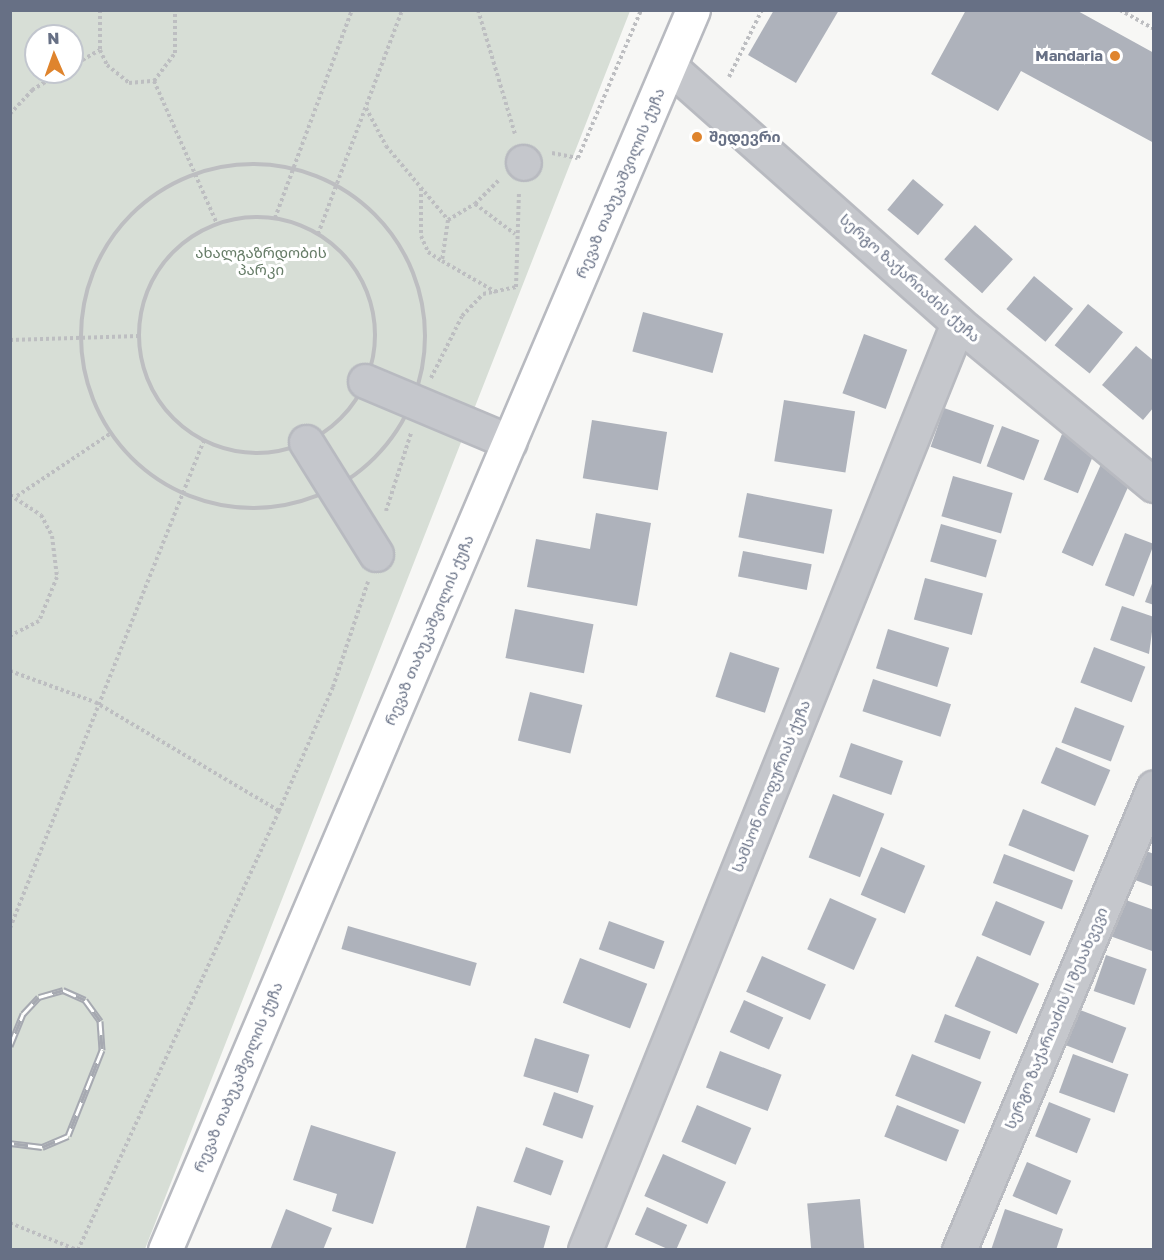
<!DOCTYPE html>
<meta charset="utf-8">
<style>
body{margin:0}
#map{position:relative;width:1164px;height:1260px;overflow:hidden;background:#f7f7f5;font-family:"Golos Text","Noto Sans Georgian",sans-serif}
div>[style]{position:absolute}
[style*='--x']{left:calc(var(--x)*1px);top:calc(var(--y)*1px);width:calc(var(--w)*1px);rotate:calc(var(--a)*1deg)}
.green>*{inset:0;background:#d7ded6}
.building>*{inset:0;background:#aeb2bb;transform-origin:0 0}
.path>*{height:4px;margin-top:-2px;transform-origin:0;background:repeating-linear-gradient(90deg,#bdbec1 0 3px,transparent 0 6px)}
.path>.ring{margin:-2px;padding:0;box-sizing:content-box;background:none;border:4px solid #bdbec1;border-radius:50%}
.roads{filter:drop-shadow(2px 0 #b8bac0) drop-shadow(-2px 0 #b8bac0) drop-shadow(0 2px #b8bac0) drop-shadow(0 -2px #b8bac0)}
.street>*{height:33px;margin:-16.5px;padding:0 16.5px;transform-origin:16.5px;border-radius:16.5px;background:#c5c7cc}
.secondary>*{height:33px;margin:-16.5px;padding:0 16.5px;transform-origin:16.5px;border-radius:16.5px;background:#fff}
.rail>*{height:7px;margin-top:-3.5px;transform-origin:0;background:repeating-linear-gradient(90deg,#fff 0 14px,#a6a9b1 0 28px);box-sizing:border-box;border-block:2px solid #a6a9b1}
.dots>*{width:16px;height:16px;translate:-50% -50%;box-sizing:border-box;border:3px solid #fff;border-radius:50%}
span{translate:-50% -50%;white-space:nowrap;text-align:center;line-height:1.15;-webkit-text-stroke:6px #fff;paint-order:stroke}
.poi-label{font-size:15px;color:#677085;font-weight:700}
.right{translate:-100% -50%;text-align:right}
.left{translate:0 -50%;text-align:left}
.street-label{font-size:15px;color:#677085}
.park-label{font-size:15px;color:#667c67}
.frame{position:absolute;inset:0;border:12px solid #677085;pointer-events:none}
.north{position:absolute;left:24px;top:24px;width:60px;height:60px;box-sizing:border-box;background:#fff;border:2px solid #c2c6ce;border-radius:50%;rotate:358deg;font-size:16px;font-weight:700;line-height:24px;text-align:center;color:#677085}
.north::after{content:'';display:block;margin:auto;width:21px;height:27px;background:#df842d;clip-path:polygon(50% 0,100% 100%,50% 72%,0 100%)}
</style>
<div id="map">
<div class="green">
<div style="clip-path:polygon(evenodd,10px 11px,630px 11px,145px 1249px,11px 1249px,10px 11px,36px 36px,72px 36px,72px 72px,36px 72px,36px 36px)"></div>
</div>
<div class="building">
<div style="clip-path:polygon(774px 10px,839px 10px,796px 83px,748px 55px)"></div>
<div style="clip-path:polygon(966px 10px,1076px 10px,1154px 53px,1154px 143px,1021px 71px,998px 111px,931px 74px)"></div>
<div style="left:913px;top:179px;width:40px;height:40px;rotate:40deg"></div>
<div style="left:975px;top:225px;width:51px;height:46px;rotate:42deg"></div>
<div style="left:1034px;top:276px;width:51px;height:43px;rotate:40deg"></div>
<div style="left:1088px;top:304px;width:45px;height:53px;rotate:39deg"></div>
<div style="left:643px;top:312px;width:83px;height:41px;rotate:15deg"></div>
<div style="left:864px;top:334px;width:46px;height:63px;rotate:20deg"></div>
<div style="clip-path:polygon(1136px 346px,1154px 361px,1154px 407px,1143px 420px,1102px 385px)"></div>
<div style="left:784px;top:400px;width:72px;height:62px;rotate:9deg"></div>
<div style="left:944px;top:408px;width:53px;height:41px;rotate:19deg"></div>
<div style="left:592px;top:420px;width:76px;height:59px;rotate:9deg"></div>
<div style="left:1002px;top:426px;width:40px;height:43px;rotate:21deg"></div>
<div style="left:1062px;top:434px;width:37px;height:49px;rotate:22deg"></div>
<div style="left:1102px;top:462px;width:34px;height:99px;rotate:24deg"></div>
<div style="left:953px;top:476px;width:62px;height:42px;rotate:16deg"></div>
<div style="left:747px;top:493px;width:87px;height:45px;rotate:11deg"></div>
<div style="clip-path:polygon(596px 513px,651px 523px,637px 606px,527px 587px,536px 539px,590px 549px)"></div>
<div style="left:941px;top:524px;width:58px;height:39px;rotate:16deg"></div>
<div style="left:1125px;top:533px;width:31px;height:56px;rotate:21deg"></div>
<div style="left:743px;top:551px;width:70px;height:26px;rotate:11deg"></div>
<div style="left:925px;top:578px;width:60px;height:43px;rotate:15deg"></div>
<div style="clip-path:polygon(1153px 581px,1154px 581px,1154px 605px,1145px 602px)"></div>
<div style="clip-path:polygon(1122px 606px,1154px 617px,1149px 654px,1110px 640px)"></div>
<div style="left:515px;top:609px;width:80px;height:50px;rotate:11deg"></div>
<div style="left:888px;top:629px;width:64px;height:41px;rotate:17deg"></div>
<div style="left:1094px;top:647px;width:55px;height:38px;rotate:21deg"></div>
<div style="left:730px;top:652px;width:52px;height:47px;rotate:18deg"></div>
<div style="left:873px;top:679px;width:82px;height:34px;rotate:18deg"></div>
<div style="left:530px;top:692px;width:54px;height:50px;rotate:14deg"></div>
<div style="left:1075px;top:707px;width:53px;height:38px;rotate:21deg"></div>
<div style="left:851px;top:743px;width:55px;height:36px;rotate:19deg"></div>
<div style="left:1056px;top:747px;width:59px;height:39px;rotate:23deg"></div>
<div style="left:833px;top:794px;width:55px;height:68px;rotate:21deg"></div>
<div style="left:1023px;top:809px;width:71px;height:39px;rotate:22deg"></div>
<div style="left:881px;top:847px;width:48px;height:52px;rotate:23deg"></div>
<div style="clip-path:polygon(1146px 851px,1154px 854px,1154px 887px,1135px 880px)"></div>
<div style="left:1004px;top:854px;width:74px;height:31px;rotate:21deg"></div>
<div style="left:830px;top:898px;width:51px;height:56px;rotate:24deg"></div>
<div style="clip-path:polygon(1123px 899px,1154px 910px,1152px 951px,1110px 936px)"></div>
<div style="left:996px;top:901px;width:53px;height:37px;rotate:23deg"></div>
<div style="left:609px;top:921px;width:59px;height:30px;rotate:20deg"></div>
<div style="left:348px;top:926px;width:134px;height:24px;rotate:16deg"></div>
<div style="left:1106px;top:955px;width:43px;height:38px;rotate:19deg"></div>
<div style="left:762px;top:956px;width:70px;height:39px;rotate:24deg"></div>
<div style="left:977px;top:956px;width:68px;height:55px;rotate:24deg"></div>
<div style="left:580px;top:958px;width:72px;height:48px;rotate:21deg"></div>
<div style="left:744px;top:1000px;width:43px;height:35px;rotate:24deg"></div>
<div style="left:1075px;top:1008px;width:55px;height:38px;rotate:21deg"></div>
<div style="left:945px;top:1014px;width:49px;height:30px;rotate:21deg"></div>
<div style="left:535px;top:1038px;width:57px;height:40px;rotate:17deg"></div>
<div style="left:720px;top:1051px;width:66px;height:39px;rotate:21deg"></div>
<div style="left:912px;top:1054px;width:75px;height:45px;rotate:22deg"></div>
<div style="left:1073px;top:1054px;width:59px;height:41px;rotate:20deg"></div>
<div style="left:554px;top:1092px;width:42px;height:35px;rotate:19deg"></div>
<div style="left:1049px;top:1102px;width:45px;height:37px;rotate:22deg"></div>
<div style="left:697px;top:1105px;width:59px;height:40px;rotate:23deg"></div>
<div style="left:897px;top:1105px;width:67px;height:34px;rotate:22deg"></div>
<div style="clip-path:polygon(311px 1125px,396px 1152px,373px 1224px,332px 1211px,337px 1194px,293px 1180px)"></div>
<div style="left:526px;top:1147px;width:40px;height:37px;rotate:20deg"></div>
<div style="left:663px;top:1154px;width:69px;height:46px;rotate:24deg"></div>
<div style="left:1027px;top:1162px;width:48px;height:37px;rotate:23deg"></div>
<div style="left:860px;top:1199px;width:50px;height:53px;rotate:85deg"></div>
<div style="clip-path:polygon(477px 1206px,550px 1226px,543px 1250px,465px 1250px)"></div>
<div style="left:647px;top:1207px;width:44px;height:30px;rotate:24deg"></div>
<div style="clip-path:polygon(286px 1209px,332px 1228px,323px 1250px,270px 1250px)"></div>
<div style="clip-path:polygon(1005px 1209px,1063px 1229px,1056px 1250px,991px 1250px)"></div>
</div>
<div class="path">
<div style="--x:100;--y:10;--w:40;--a:90"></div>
<div style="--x:100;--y:50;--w:17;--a:65"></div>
<div style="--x:107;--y:65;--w:28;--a:39"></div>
<div style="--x:129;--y:83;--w:25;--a:-5"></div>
<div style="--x:154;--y:81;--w:35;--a:-53"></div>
<div style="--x:175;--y:53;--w:43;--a:-90"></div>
<div style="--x:478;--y:10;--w:129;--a:73.4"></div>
<div style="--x:1120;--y:10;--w:39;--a:29"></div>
<div style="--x:72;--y:66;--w:32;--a:-30"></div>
<div style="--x:729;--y:77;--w:75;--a:-63.8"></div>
<div style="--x:154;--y:81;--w:156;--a:66.2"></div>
<div style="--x:366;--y:108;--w:43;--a:62.2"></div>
<div style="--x:386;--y:146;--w:97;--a:50"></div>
<div style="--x:448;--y:220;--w:31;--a:-31"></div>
<div style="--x:475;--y:204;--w:35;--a:-45"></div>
<div style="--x:10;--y:114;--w:33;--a:-47"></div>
<div style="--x:32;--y:90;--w:35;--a:-31"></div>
<div style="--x:552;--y:153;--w:26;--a:11"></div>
<div style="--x:578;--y:158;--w:161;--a:-66.9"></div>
<div class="ring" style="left:81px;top:164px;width:340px;height:340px"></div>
<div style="--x:421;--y:188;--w:48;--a:90"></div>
<div style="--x:421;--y:236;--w:17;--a:66"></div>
<div style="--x:428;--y:252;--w:17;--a:33"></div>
<div style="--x:475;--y:204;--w:50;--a:36.9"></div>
<div class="ring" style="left:139px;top:217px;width:232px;height:232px"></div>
<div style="--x:275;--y:218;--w:222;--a:-69.7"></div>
<div style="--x:448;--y:220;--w:41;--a:98.3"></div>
<div style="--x:442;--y:261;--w:62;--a:29.9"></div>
<div style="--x:318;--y:234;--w:239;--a:-69.4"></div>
<div style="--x:10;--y:340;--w:129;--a:-1.8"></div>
<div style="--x:431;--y:378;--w:69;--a:-63.4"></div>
<div style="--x:462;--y:316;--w:30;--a:-46"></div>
<div style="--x:483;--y:294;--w:34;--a:-12"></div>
<div style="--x:516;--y:287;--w:96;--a:-88.2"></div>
<div style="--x:10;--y:495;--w:37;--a:33"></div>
<div style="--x:41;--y:515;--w:24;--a:62"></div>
<div style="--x:52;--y:536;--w:41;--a:83"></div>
<div style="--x:57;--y:577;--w:48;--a:112.2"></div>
<div style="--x:39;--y:621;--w:33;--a:153"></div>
<div style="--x:17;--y:496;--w:113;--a:-33.8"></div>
<div style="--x:386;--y:511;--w:82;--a:-72.2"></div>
<div style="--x:10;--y:671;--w:90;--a:20"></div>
<div style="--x:95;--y:702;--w:214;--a:30.6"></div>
<div style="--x:10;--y:928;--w:525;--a:-68.32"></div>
<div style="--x:10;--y:1223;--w:72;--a:21.9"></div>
<div style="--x:78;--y:1250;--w:483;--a:-65.4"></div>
<div style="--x:279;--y:811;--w:135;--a:-66.5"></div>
<div style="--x:333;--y:687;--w:111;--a:-71.6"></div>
</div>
<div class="roads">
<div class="street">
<div style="--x:670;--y:67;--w:385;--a:41.6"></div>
<div style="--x:958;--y:323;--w:254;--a:39.6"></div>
<div style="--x:523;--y:162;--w:1;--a:45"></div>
<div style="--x:365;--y:381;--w:157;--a:22.8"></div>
<div style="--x:306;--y:442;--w:132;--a:58"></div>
<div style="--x:585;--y:1250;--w:999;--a:-68.08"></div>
<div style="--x:959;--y:1250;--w:502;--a:-67.16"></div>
</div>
<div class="secondary">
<div style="--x:165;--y:1250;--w:1348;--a:-66.94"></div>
</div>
</div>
<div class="rail">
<div style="--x:10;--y:1046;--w:35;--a:-68"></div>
<div style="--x:23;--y:1014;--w:23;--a:-47"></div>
<div style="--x:39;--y:997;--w:25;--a:-16"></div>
<div style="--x:63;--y:990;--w:24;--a:24"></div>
<div style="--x:85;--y:1000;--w:26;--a:54"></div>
<div style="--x:100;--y:1021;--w:29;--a:86"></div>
<div style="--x:102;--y:1050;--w:92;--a:111.6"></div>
<div style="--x:68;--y:1136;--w:28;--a:157"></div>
<div style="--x:42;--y:1147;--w:32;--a:-173"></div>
</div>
<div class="dots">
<div style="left:1115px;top:56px;background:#df842d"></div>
<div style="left:697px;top:137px;background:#df842d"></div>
</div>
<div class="poi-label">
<span class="right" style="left:1103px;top:56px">Mandaria</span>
<span class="left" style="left:709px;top:137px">შედევრი</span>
</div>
<div class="street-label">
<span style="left:620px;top:183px;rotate:-67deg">რევაზ თაბუკაშვილის ქუჩა</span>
<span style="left:910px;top:278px;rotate:42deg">სერგო ზაქარიაძის ქუჩა</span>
<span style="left:429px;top:630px;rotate:-67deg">რევაზ თაბუკაშვილის ქუჩა</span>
<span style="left:771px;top:786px;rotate:-68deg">სამსონ თოფურიას ქუჩა</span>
<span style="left:1056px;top:1018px;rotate:-67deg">სერგო ზაქარიაძის II შესახვევი</span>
<span style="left:238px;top:1077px;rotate:-67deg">რევაზ თაბუკაშვილის ქუჩა</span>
</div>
<div class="park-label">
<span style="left:261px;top:261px">ახალგაზრდობის<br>პარკი</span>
</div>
<div class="frame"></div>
<div class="north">N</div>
</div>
